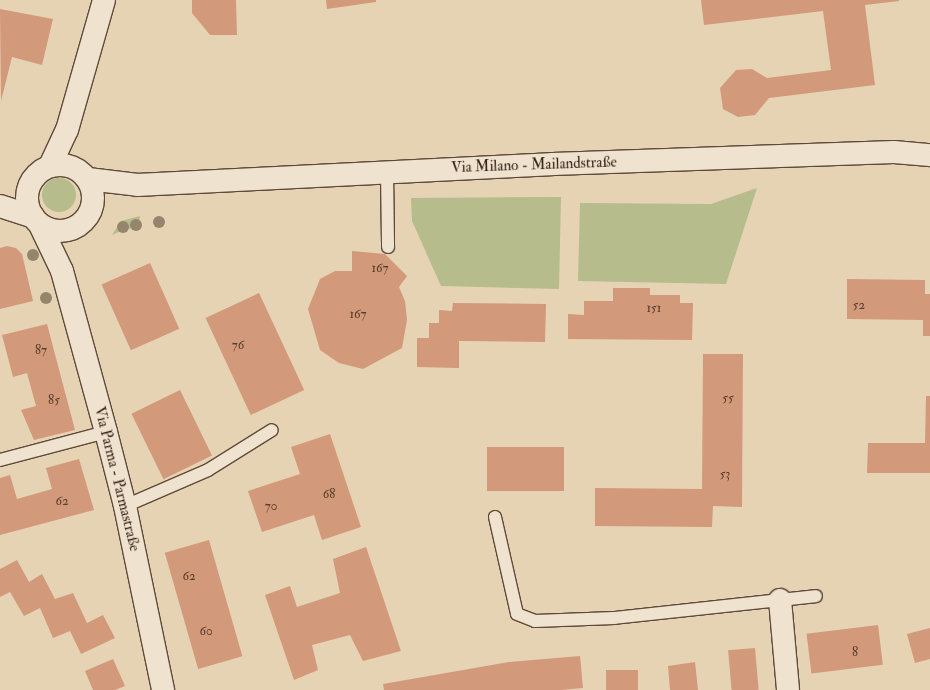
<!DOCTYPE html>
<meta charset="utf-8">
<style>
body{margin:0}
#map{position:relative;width:930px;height:690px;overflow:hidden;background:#e6d3b3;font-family:"IM FELL Double Pica",serif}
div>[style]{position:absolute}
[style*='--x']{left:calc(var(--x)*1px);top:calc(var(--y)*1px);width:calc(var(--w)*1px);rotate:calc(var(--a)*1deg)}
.green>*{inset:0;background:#b6bc8b}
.round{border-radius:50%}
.building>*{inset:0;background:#d2997a;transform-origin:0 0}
.roads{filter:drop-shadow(1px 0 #5e4a3b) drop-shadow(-1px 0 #5e4a3b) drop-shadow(0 1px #5e4a3b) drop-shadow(0 -1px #5e4a3b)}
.service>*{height:12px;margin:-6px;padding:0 6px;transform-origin:6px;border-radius:6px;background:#efe2ce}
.minor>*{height:22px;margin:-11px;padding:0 11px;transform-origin:11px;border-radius:11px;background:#efe2ce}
.minor>.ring{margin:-11px;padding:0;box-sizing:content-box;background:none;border:22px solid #efe2ce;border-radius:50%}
.trees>*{width:12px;height:12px;margin:-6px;border-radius:50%;background:#95856c}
span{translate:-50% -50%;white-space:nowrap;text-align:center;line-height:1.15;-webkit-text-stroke:4px #efe2ce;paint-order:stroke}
.number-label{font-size:13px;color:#583c2d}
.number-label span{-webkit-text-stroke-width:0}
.street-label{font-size:15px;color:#301d13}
</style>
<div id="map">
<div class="green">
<div class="round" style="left:42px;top:178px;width:34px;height:34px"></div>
<div style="clip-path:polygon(757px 188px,726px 284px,578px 281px,580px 203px,711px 204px)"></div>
<div style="clip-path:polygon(561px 197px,559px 289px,441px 286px,412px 221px,411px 198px)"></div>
<div style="clip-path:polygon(140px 216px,138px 227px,123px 230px,112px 235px,121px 221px)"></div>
</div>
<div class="building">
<div style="clip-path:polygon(192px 0,236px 0,237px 35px,210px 35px,192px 13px)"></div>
<div style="clip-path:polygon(326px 0,376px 0,376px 2px,327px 9px)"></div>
<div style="clip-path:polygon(701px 0,899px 0,899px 1px,865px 5px,875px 85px,769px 98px,755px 115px,738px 117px,723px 109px,720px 88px,736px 70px,752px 69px,767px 78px,831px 70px,823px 11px,704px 25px)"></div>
<div style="clip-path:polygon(0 9px,53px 19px,42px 65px,12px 57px,1px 101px)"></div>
<div style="clip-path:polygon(7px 246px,16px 248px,22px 254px,33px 301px,0 309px,0 248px)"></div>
<div style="clip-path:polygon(352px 251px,385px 254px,407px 276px,399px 287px,405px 301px,407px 320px,402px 348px,363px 369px,339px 363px,320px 350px,308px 309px,320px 279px,335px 271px,352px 271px)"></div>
<div style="left:150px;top:263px;width:72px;height:53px;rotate:66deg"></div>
<div style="clip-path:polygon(847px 279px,925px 280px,925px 294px,930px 294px,930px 336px,923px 336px,923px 320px,847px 319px)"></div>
<div style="clip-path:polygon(613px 288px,650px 288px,650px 295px,680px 295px,680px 303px,693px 303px,692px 340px,568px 339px,568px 314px,584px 315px,584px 301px,613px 301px)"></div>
<div style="left:259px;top:293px;width:107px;height:59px;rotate:65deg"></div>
<div style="clip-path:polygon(453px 303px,546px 304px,545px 342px,459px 341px,459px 368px,417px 367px,417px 338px,429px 338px,429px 323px,439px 323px,439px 310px,452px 311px)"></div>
<div style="clip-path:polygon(47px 324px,75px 430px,34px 440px,21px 410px,36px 406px,27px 373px,13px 377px,2px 335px)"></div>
<div style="clip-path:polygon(703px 354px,743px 354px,742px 507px,713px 506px,712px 527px,595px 526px,595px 488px,702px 489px)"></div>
<div style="left:180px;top:390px;width:73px;height:54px;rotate:64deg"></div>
<div style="clip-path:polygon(926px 396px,930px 396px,930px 473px,867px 473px,868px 443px,925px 443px)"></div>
<div style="clip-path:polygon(330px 434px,361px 527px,322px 540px,314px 515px,262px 532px,248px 491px,300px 474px,291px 447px)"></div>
<div style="left:487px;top:447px;width:77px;height:44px"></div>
<div style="clip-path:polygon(79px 459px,94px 510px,0 535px,0 478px,10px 475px,17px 499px,52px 489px,46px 468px)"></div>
<div style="left:209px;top:540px;width:121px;height:46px;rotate:74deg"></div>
<div style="clip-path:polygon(366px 547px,401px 651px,363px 661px,350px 635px,312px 645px,318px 670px,294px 680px,265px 595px,290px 586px,297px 607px,340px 593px,333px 559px)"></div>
<div style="clip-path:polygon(17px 560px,29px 582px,42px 574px,55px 599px,73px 593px,87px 623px,103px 615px,115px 638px,81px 654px,70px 631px,53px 638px,40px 608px,24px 616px,10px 592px,0 597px,0 569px)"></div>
<div style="left:878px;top:625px;width:40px;height:72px;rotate:83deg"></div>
<div style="clip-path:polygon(930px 628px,930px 659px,915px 663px,907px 634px)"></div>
<div style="left:755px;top:648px;width:42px;height:27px;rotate:85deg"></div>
<div style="clip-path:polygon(580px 656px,583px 688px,561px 690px,384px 690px,383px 684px,509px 662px)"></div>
<div style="clip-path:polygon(113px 659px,125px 686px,115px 690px,93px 690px,85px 671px)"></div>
<div style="clip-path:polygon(695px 662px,698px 690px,670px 690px,668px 666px)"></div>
<div style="left:606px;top:670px;width:32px;height:20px"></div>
</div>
<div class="roads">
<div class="service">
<div style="--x:387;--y:171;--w:76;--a:89.2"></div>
<div style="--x:0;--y:460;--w:110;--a:-14.8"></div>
<div style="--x:125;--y:506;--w:90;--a:-23.4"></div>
<div style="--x:208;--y:470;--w:75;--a:-32"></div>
<div style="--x:495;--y:517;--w:99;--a:77.2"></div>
<div style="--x:517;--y:614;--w:19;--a:21"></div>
<div style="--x:535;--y:621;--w:79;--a:-2.2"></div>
<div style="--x:614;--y:618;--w:203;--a:-6.2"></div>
</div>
<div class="minor">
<div class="ring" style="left:27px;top:165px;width:44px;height:44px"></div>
<div style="--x:50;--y:166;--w:40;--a:-65"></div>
<div style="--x:67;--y:130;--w:135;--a:-74.1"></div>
<div style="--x:88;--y:179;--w:50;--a:6.8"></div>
<div style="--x:138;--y:185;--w:416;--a:-2.9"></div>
<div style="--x:553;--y:164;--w:341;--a:-2"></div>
<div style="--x:894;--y:152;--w:36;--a:5"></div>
<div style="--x:0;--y:206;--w:35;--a:18"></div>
<div style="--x:40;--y:225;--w:51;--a:64.4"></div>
<div style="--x:62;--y:271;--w:167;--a:74.7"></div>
<div style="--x:106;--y:432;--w:76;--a:75.6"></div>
<div style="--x:125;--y:506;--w:188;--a:78.3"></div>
<div style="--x:780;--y:600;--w:90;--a:84.9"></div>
</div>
</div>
<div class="trees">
<div style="left:159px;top:222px"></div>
<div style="left:136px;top:225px"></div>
<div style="left:123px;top:227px"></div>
<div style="left:33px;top:255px"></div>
<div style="left:46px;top:298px"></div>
</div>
<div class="number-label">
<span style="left:380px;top:268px">167</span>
<span style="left:859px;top:305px">52</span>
<span style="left:654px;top:308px">151</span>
<span style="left:358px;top:314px">167</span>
<span style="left:238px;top:345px">76</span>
<span style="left:41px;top:350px">87</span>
<span style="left:728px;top:398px">55</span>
<span style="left:54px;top:400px">85</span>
<span style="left:725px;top:474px">53</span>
<span style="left:329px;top:494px">68</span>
<span style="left:62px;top:501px">62</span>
<span style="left:271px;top:506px">70</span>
<span style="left:189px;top:576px">62</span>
<span style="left:206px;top:631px">60</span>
<span style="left:855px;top:652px">8</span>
</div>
<div class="street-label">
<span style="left:534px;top:165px;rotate:-2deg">Via Milano - Mailandstraße</span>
<span style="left:117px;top:479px;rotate:76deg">Via Parma - Parmastraße</span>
</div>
</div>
